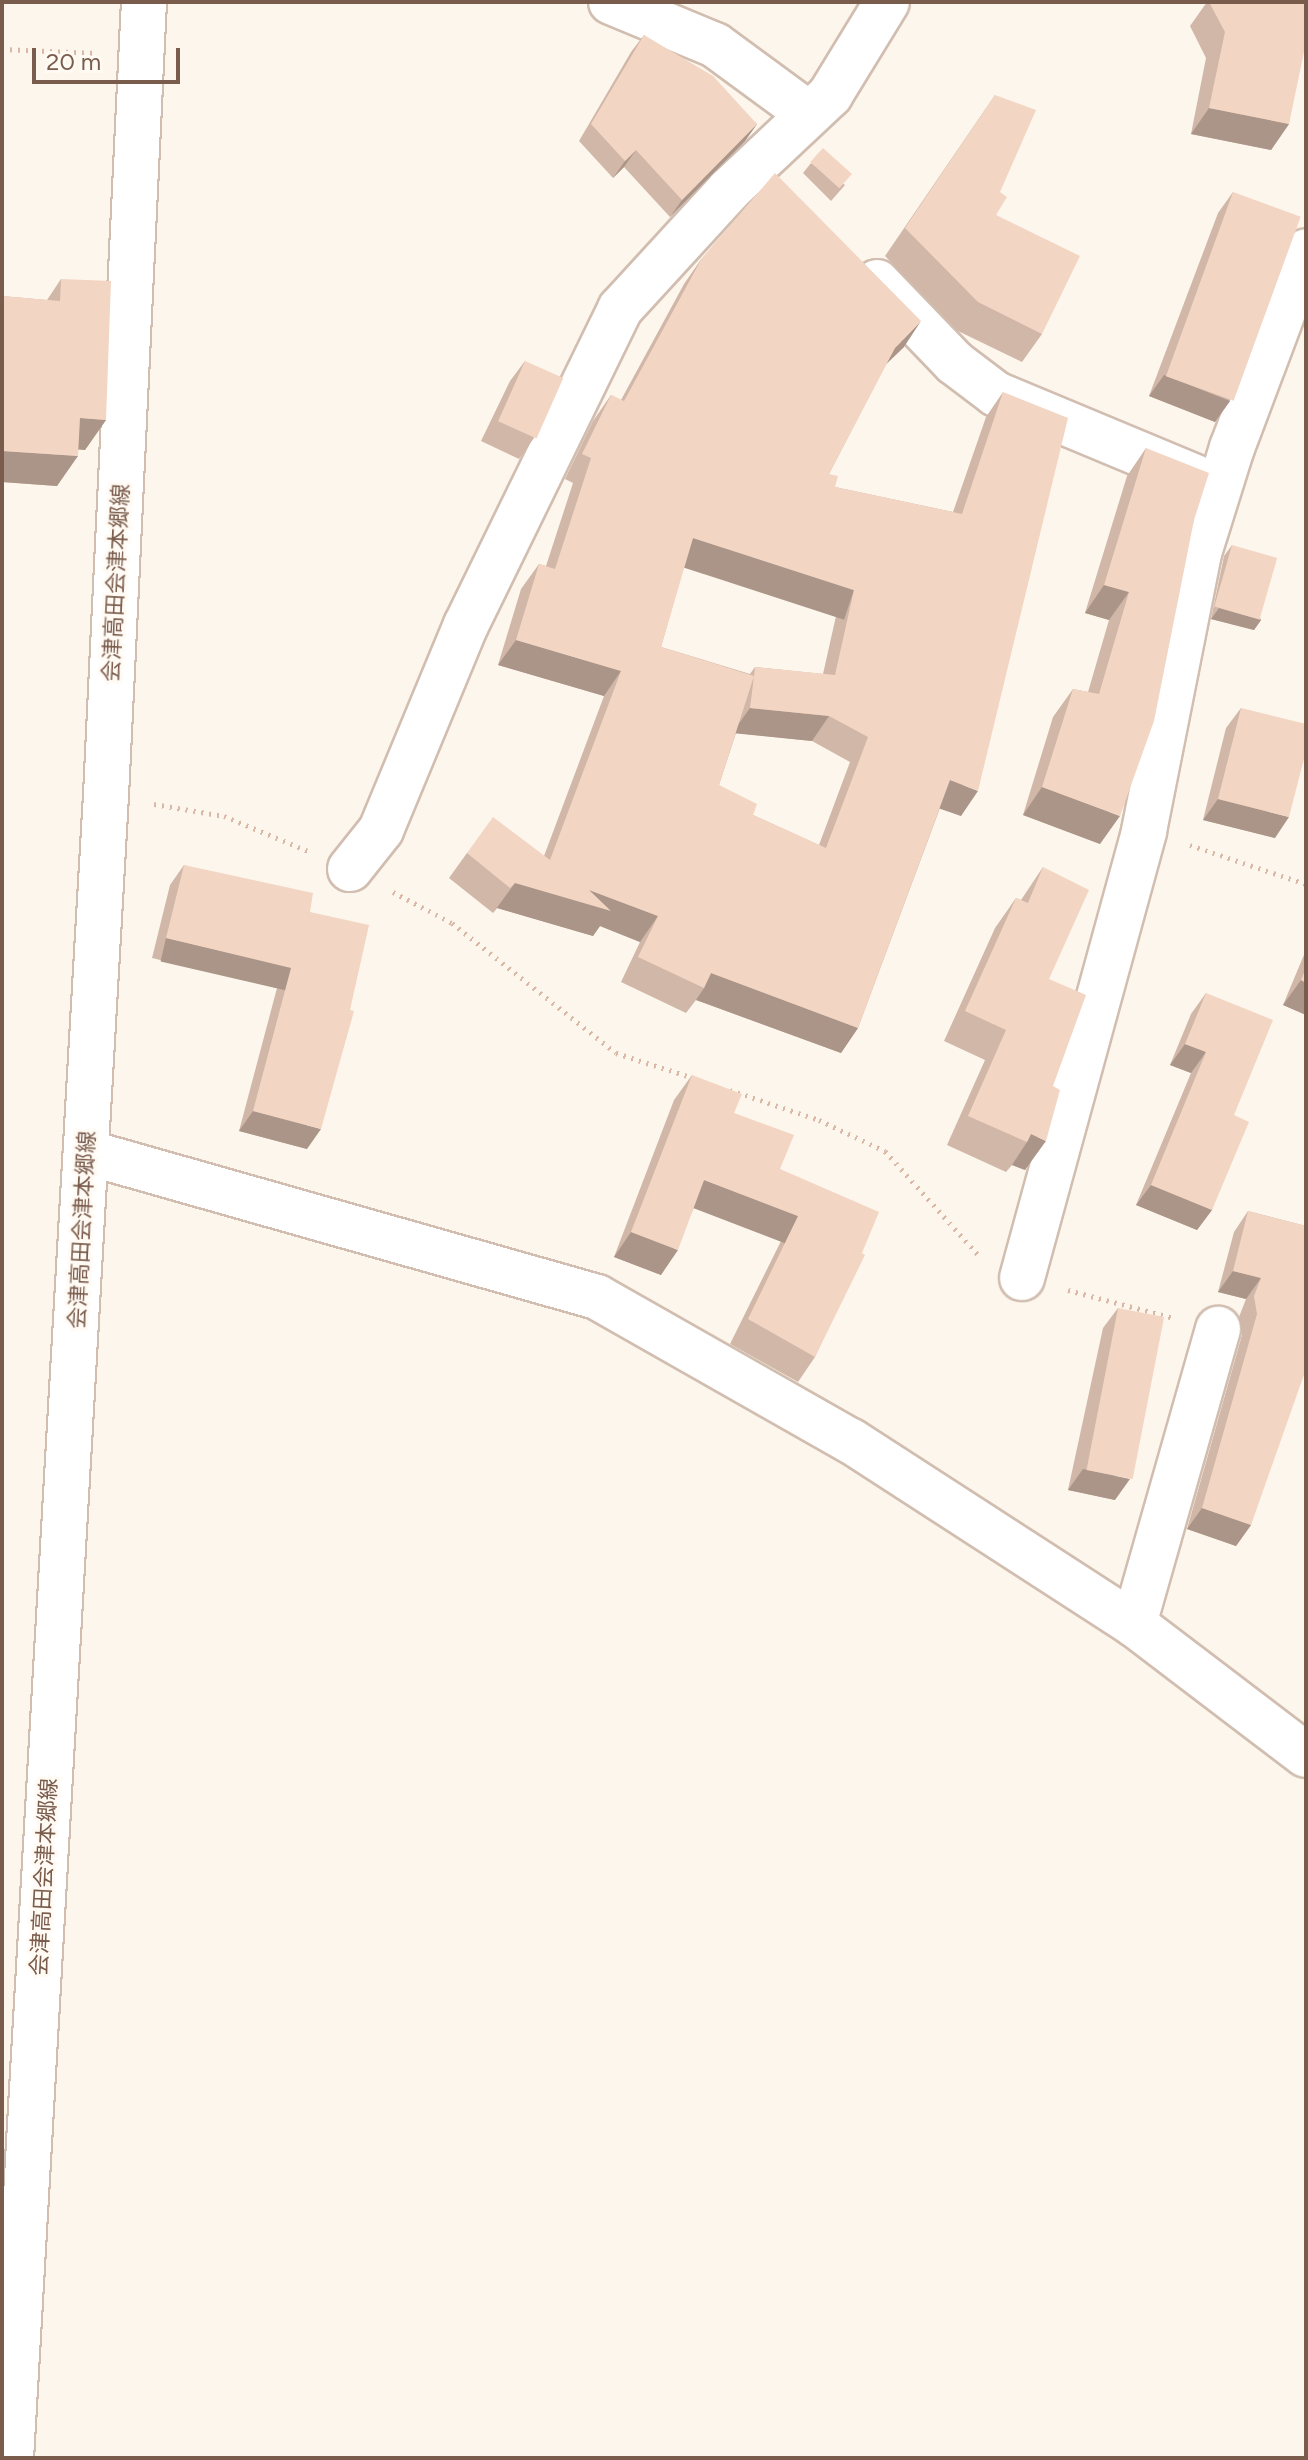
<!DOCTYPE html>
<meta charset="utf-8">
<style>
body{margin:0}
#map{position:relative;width:1308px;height:2460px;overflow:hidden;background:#fdf6ec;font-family:Figtree,"Noto Sans JP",sans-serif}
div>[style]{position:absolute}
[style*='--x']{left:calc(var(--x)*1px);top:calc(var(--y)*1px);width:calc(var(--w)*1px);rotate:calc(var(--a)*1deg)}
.path>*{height:5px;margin-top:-2.5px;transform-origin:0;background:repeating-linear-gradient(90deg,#d9b8a5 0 2px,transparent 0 8px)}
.roads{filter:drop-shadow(2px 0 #d1beb0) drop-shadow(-2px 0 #d1beb0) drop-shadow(0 2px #d1beb0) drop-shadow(0 -2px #d1beb0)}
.street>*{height:44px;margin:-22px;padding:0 22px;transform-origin:22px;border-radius:22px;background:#fff}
.secondary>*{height:44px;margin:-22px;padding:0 22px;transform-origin:22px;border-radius:22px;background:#fff}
.wall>*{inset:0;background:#d1b7a8}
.shaded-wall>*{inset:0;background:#aa9588;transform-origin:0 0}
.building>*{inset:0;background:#f3d5c3;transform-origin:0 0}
span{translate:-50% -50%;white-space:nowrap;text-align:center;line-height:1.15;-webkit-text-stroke:6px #fffaf3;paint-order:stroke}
.street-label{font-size:22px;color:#7a5c4d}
.frame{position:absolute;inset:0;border:4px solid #7a5c4d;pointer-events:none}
.scale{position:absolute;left:32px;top:48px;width:148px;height:36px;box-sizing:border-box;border:4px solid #7a5c4d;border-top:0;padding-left:10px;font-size:24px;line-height:28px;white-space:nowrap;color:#7a5c4d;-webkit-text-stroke:6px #fffaf3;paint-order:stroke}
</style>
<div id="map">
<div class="path">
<div style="--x:2;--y:49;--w:94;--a:2.4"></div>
<div style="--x:154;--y:804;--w:71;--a:9.7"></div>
<div style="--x:224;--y:816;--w:91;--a:22.6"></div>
<div style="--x:1190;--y:845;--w:122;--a:18.6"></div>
<div style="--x:393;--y:892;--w:67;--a:27.7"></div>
<div style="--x:452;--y:923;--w:209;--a:38.4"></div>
<div style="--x:616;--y:1053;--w:82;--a:17.8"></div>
<div style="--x:730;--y:1090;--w:94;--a:18.6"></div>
<div style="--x:819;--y:1120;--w:73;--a:25.2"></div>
<div style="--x:885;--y:1151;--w:142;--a:48.1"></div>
<div style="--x:1068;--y:1290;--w:110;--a:14.8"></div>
</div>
<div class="roads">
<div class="street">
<div style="--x:611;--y:2;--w:113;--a:22.5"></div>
<div style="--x:715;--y:45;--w:117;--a:36.3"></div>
<div style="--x:877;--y:282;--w:112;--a:46.1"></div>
<div style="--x:955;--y:363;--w:51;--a:37.1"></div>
<div style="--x:996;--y:394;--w:216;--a:22.6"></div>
<div style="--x:350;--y:869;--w:50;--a:-51.5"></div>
<div style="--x:381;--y:830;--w:222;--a:-67.5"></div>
<div style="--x:466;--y:625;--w:352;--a:-64"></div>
<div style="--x:620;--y:309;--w:161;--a:-47.5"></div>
<div style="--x:729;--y:190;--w:139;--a:-43.2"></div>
<div style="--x:830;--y:95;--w:109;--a:-58.5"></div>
<div style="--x:86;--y:1152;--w:531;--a:15.84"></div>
<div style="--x:597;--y:1297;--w:292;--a:29.6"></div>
<div style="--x:851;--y:1441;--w:337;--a:32.9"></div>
<div style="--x:1134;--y:1624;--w:216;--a:37.3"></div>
<div style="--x:1022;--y:1278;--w:463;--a:-74.7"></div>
<div style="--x:1144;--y:831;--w:283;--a:-78.8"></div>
<div style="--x:1199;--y:553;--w:110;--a:-72.6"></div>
<div style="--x:1232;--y:448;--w:210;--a:-69.4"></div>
<div style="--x:1134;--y:1624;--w:307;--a:-74.1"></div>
</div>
<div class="secondary">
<div style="--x:11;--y:2458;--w:1666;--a:-86.73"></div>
<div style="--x:106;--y:795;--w:794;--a:-87.26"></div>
</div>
</div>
<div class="wall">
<div style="clip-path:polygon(1207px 2px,1306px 2px,1289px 124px,1271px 150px,1191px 134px,1206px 58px,1190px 26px)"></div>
<div style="clip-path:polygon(644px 35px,757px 124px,745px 141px,670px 217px,624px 167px,613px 178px,579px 141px,631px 52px)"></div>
<div style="clip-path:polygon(995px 95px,1000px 192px,996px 215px,1042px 334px,1022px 362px,958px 331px,885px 256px)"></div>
<div style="clip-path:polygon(811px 163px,845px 185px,831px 201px,803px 173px)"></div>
<div style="clip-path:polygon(1233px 192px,1230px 401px,1215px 422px,1149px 396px,1218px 213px)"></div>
<div style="clip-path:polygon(evenodd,702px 258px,904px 347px,886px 364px,829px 474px,835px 487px,953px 512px,986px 417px,1003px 392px,961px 816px,940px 808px,858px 1028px,841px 1053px,696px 1000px,686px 1013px,621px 982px,640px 942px,600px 926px,593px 936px,497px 908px,493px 913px,449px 878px,467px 853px,544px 856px,604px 696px,498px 665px,521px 589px,539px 564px,546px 566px,573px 483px,565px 479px,593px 421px,611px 395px,621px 400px,684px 284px,702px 258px,684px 566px,836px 616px,823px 674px,755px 667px,750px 674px,661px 647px,684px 566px,702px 258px,736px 733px,812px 741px,850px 762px,819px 845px,753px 815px,719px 785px,736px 733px)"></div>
<div style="clip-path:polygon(61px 279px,106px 420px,85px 450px,79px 449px,57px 486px,2px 482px,2px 296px,47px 300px)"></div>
<div style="clip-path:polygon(525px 361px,534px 438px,519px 459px,481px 441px,510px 381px)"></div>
<div style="clip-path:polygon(1146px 448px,1194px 520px,1100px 844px,1023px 815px,1053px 717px,1073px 689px,1088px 692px,1109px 620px,1085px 613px,1127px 476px)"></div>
<div style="clip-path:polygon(1232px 545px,1261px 620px,1254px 630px,1211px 619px,1224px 556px)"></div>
<div style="clip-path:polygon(1241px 708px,1275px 838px,1203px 820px,1226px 728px)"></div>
<div style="clip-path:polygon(184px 865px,310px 912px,307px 1149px,239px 1131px,277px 988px,152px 958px,170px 885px)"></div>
<div style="clip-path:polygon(1043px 867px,1049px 979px,1053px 1086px,1025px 1170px,1012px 1165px,1006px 1172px,947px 1145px,985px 1060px,944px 1041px,995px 928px,1016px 898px,1021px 900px)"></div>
<div style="clip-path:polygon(1306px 950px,1306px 1015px,1283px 1005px)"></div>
<div style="clip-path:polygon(1206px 993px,1234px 1115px,1212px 1210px,1197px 1230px,1136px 1205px,1191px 1073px,1170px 1065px,1191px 1014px)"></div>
<div style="clip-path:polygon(692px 1075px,734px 1113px,780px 1169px,862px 1253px,815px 1357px,798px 1382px,730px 1344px,781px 1241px,694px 1208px,661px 1275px,614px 1257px,674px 1100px)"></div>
<div style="clip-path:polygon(1248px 1211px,1306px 1226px,1251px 1525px,1236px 1546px,1187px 1529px,1242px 1335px,1239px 1317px,1246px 1299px,1218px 1292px,1234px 1232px)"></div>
<div style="clip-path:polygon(1118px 1308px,1115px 1500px,1068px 1490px,1103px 1328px)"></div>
</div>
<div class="shaded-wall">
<div style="clip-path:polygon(1209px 108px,1289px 124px,1271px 150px,1191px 134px)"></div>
<div style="clip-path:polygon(757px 124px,745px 141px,670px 217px,682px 200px)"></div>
<div style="clip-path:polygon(636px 150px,624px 167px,613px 178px,625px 161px)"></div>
<div style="clip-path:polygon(921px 321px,904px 347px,877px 373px,895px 348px)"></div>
<div style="clip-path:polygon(1164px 375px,1230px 401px,1215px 422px,1149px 396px)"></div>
<div style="clip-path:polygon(80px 418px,106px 420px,85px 450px,59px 448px)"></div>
<div style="clip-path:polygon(2px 451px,78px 456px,57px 486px,2px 482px)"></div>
<div style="left:693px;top:538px;width:169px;height:31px;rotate:18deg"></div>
<div style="clip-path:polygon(1104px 585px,1129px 592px,1109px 620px,1085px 613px)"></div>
<div style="clip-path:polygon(1219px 608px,1261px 620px,1254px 630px,1211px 619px)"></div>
<div style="clip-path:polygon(516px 640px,621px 671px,604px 696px,498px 665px)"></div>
<div style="clip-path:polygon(750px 708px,829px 716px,812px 741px,732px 733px)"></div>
<div style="clip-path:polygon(950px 780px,978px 791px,961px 816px,932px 806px)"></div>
<div style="clip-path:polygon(1042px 787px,1120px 816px,1100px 844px,1023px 815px)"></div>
<div style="clip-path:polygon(1218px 799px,1289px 817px,1275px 838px,1203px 820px)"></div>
<div style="clip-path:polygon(515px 883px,589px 890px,658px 916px,640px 942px,600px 926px,593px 936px,497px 908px,493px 913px)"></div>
<div style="left:166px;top:938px;width:129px;height:24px;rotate:13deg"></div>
<div style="clip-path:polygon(711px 973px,858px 1028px,841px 1053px,696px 1000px,704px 988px)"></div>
<div style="clip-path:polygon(1301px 980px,1306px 983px,1306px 1015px,1283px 1005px)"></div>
<div style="clip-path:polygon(1185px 1044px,1206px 1052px,1191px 1073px,1170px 1065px)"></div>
<div style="clip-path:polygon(253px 1111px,321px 1129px,307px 1149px,239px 1131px)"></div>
<div style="clip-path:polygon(1031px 1134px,1046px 1141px,1025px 1170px,1012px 1165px,1027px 1142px)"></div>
<div style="left:704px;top:1180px;width:101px;height:30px;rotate:21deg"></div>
<div style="clip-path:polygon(1151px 1185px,1212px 1210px,1197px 1230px,1136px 1205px)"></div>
<div style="clip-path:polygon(631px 1232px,678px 1250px,661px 1275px,614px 1257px)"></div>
<div style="clip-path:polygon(1233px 1271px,1261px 1278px,1246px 1299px,1218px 1292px)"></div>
<div style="clip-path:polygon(1083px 1469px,1130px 1479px,1115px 1500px,1068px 1490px)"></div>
<div style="clip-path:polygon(1202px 1508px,1251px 1525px,1236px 1546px,1187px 1529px)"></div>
</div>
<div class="building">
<div style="clip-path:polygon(1209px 2px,1306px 2px,1306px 42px,1289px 124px,1209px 108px,1225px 32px)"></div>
<div style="clip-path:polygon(644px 35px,713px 76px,757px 124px,682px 200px,636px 150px,625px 161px,591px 124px)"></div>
<div style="clip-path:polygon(995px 95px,1036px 110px,1000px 192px,1007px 197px,996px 215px,1080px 256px,1042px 334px,978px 302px,905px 228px)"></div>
<div style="left:823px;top:148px;width:39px;height:19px;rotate:42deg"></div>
<div style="clip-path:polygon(evenodd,775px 173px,921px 321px,895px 348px,829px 474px,838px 476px,835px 487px,962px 514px,1003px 392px,1068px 418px,978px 791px,950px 780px,858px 1028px,711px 973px,704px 988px,638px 957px,658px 916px,589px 890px,611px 911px,515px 883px,510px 888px,467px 853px,493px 817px,550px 860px,621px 671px,516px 640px,539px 564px,555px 569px,591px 458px,582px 454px,611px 395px,624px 401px,702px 258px,775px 173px,693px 538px,854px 590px,835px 675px,755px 667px,754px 676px,661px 647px,693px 538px,775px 173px,754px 676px,750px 708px,829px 716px,868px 737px,826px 848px,753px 815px,757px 804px,719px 785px,754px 676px)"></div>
<div style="left:1233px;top:192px;width:72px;height:196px;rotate:20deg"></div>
<div style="clip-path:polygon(61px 279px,111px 281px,106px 420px,80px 418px,78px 456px,2px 451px,2px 296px,60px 301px)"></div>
<div style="left:525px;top:361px;width:42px;height:66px;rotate:24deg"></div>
<div style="clip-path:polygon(1146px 448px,1209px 473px,1194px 520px,1154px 721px,1120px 816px,1042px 787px,1073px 689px,1099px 694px,1129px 592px,1104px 585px)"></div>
<div style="left:1232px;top:545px;width:47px;height:64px;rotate:16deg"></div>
<div style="clip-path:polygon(1241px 708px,1306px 724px,1306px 751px,1289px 817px,1218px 799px)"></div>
<div style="clip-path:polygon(184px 865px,313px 893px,310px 912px,369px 925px,350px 1010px,354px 1011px,321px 1129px,253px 1111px,291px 968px,166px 938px)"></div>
<div style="clip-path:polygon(1043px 867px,1089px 890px,1049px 979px,1086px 995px,1053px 1086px,1060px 1090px,1046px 1141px,1031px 1134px,1027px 1142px,968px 1116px,1006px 1030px,965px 1011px,1016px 898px,1028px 903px)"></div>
<div style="clip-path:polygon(1306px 968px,1306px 983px,1301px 980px)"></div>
<div style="clip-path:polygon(1206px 993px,1273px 1020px,1234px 1115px,1249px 1122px,1212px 1210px,1151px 1185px,1206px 1052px,1185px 1044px)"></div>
<div style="clip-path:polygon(692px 1075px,742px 1094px,734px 1113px,794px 1135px,780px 1169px,879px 1212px,862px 1253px,865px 1255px,815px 1357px,748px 1319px,798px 1216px,704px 1180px,678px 1250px,631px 1232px)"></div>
<div style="clip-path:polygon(1248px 1211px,1306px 1226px,1306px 1369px,1251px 1525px,1202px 1508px,1257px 1314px,1254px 1296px,1261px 1278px,1233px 1271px)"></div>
<div style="left:1118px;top:1308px;width:47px;height:165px;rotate:11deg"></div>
</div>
<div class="street-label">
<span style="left:116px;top:583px;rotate:-87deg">会津高田会津本郷線</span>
<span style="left:82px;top:1230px;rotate:-87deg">会津高田会津本郷線</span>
<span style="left:44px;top:1877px;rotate:-87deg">会津高田会津本郷線</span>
</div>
<div class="frame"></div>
<div class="scale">20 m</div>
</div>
